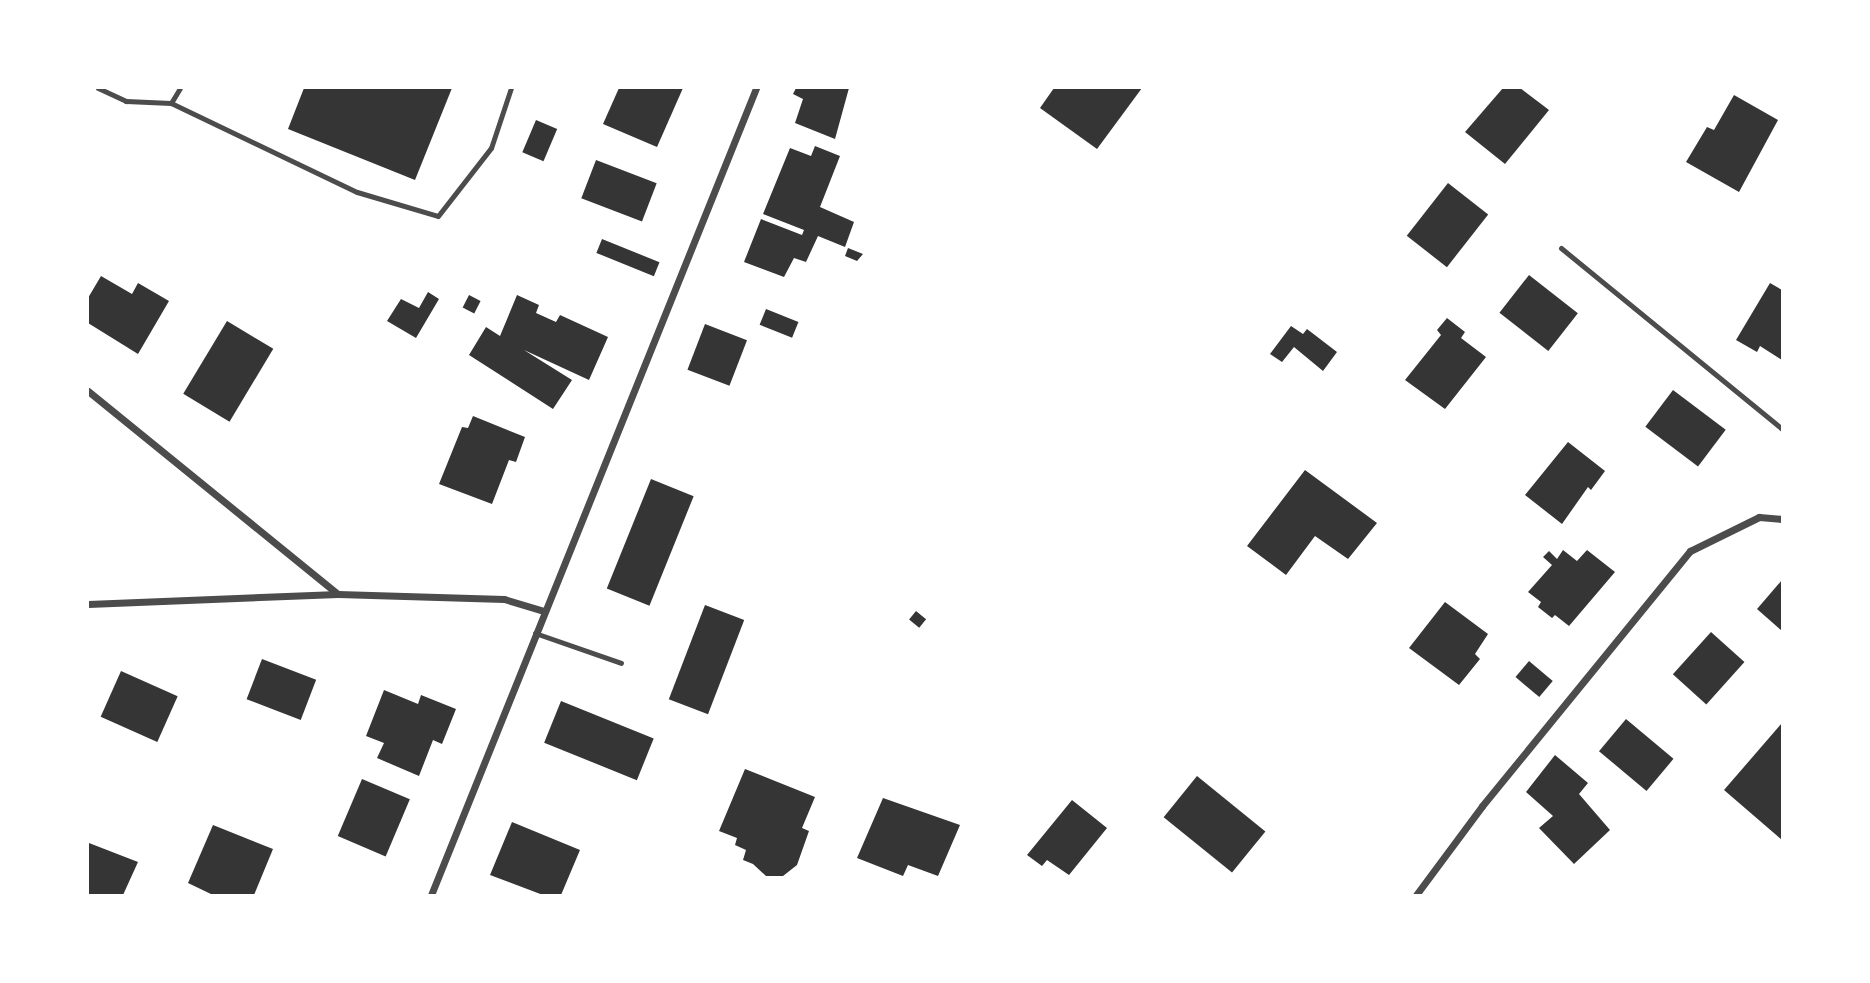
<!DOCTYPE html>
<style>
body{margin:0}
#map{position:relative;width:1870px;height:983px;overflow:hidden;background:#fff;font-family:Bitter,serif}
div>[style]{position:absolute}
[style*='--x']{left:calc(var(--x)*1px);top:calc(var(--y)*1px);width:calc(var(--w)*1px);rotate:calc(var(--a)*1deg)}
.building>*{inset:0;background:#353535;transform-origin:0 0}
.service>*{height:5px;margin:-2.5px;padding:0 2.5px;transform-origin:2.5px;border-radius:2.5px;background:#4c4c4c}
.minor>*{height:7px;margin:-3.5px;padding:0 3.5px;transform-origin:3.5px;border-radius:3.5px;background:#4c4c4c}
span{translate:-50% -50%;white-space:nowrap;text-align:center;line-height:1.15;-webkit-text-stroke:7px #fff;paint-order:stroke}
.frame{position:absolute;inset:0;border:89px solid #fff;pointer-events:none}
</style>
<div id="map">
<div class="building">
<div style="clip-path:polygon(304px 88px,452px 88px,415px 180px,288px 129px)"></div>
<div style="clip-path:polygon(619px 88px,683px 88px,657px 147px,603px 124px)"></div>
<div style="clip-path:polygon(796px 88px,849px 88px,835px 139px,795px 123px,803px 99px,793px 94px)"></div>
<div style="clip-path:polygon(1054px 88px,1142px 88px,1097px 149px,1040px 108px)"></div>
<div style="clip-path:polygon(1503px 88px,1520px 88px,1549px 110px,1505px 164px,1465px 132px)"></div>
<div style="clip-path:polygon(1734px 95px,1778px 120px,1739px 192px,1686px 162px,1707px 127px,1714px 130px)"></div>
<div style="left:536px;top:120px;width:23px;height:35px;rotate:23deg"></div>
<div style="clip-path:polygon(815px 146px,840px 156px,820px 207px,854px 222px,845px 247px,818px 236px,806px 262px,794px 258px,784px 277px,744px 262px,761px 219px,802px 235px,804px 230px,763px 214px,790px 148px,811px 156px)"></div>
<div style="left:596px;top:160px;width:65px;height:41px;rotate:21deg"></div>
<div style="left:1448px;top:183px;width:51px;height:67px;rotate:38deg"></div>
<div style="left:602px;top:239px;width:62px;height:15px;rotate:22deg"></div>
<div style="clip-path:polygon(848px 248px,863px 254px,857px 261px,845px 256px)"></div>
<div style="left:1529px;top:275px;width:62px;height:48px;rotate:38deg"></div>
<div style="clip-path:polygon(101px 276px,132px 294px,138px 283px,169px 301px,138px 354px,88px 323px,88px 298px)"></div>
<div style="clip-path:polygon(1770px 283px,1782px 290px,1782px 360px,1760px 346px,1757px 352px,1736px 340px)"></div>
<div style="clip-path:polygon(428px 292px,439px 299px,416px 338px,387px 321px,401px 299px,419px 308px)"></div>
<div style="left:469px;top:295px;width:13px;height:14px;rotate:27deg"></div>
<div style="clip-path:polygon(517px 295px,539px 305px,536px 313px,556px 322px,560px 315px,608px 337px,589px 380px,524px 350px,572px 380px,553px 409px,469px 355px,486px 327px,500px 336px)"></div>
<div style="left:766px;top:309px;width:35px;height:17px;rotate:22deg"></div>
<div style="clip-path:polygon(1447px 318px,1465px 332px,1461px 338px,1486px 357px,1445px 409px,1405px 380px,1441px 335px,1437px 330px)"></div>
<div style="left:227px;top:321px;width:54px;height:85px;rotate:31deg"></div>
<div style="left:705px;top:324px;width:45px;height:49px;rotate:21deg"></div>
<div style="clip-path:polygon(1291px 326px,1303px 334px,1307px 329px,1337px 352px,1323px 371px,1294px 347px,1282px 362px,1270px 354px)"></div>
<div style="left:1673px;top:390px;width:66px;height:46px;rotate:37deg"></div>
<div style="clip-path:polygon(473px 416px,525px 437px,516px 462px,509px 460px,492px 504px,439px 484px,462px 427px,468px 428px)"></div>
<div style="clip-path:polygon(1568px 442px,1605px 471px,1591px 490px,1588px 487px,1562px 524px,1525px 495px)"></div>
<div style="clip-path:polygon(1305px 470px,1377px 523px,1348px 559px,1315px 536px,1286px 575px,1247px 546px)"></div>
<div style="left:651px;top:479px;width:46px;height:118px;rotate:22deg"></div>
<div style="clip-path:polygon(1563px 550px,1577px 561px,1587px 550px,1615px 572px,1569px 626px,1555px 615px,1552px 618px,1538px 607px,1541px 602px,1528px 592px,1552px 565px,1543px 557px,1549px 551px,1557px 559px)"></div>
<div style="clip-path:polygon(1782px 580px,1782px 631px,1757px 609px)"></div>
<div style="clip-path:polygon(1445px 602px,1488px 634px,1475px 654px,1480px 659px,1459px 685px,1409px 648px)"></div>
<div style="left:705px;top:605px;width:42px;height:101px;rotate:21deg"></div>
<div style="left:916px;top:611px;width:13px;height:11px;rotate:39deg"></div>
<div style="left:1711px;top:632px;width:45px;height:57px;rotate:42deg"></div>
<div style="left:262px;top:659px;width:58px;height:43px;rotate:21deg"></div>
<div style="left:1529px;top:661px;width:31px;height:21px;rotate:40deg"></div>
<div style="left:121px;top:671px;width:62px;height:50px;rotate:24deg"></div>
<div style="clip-path:polygon(384px 690px,418px 704px,421px 695px,456px 709px,442px 744px,433px 740px,419px 776px,377px 758px,384px 743px,366px 736px)"></div>
<div style="left:561px;top:701px;width:100px;height:45px;rotate:22deg"></div>
<div style="left:1626px;top:719px;width:62px;height:42px;rotate:40deg"></div>
<div style="clip-path:polygon(1782px 723px,1782px 840px,1724px 790px)"></div>
<div style="clip-path:polygon(1555px 755px,1588px 783px,1579px 794px,1610px 830px,1574px 864px,1539px 828px,1553px 816px,1526px 792px)"></div>
<div style="clip-path:polygon(745px 769px,815px 797px,802px 828px,809px 831px,797px 865px,783px 876px,766px 876px,753px 864px,743px 860px,746px 850px,735px 845px,737px 838px,719px 831px)"></div>
<div style="left:1197px;top:776px;width:88px;height:53px;rotate:39deg"></div>
<div style="left:362px;top:779px;width:52px;height:62px;rotate:23deg"></div>
<div style="clip-path:polygon(883px 798px,960px 825px,938px 876px,908px 865px,903px 876px,857px 858px)"></div>
<div style="clip-path:polygon(1072px 800px,1107px 828px,1069px 875px,1047px 860px,1042px 866px,1027px 855px)"></div>
<div style="clip-path:polygon(512px 822px,580px 850px,561px 895px,543px 895px,490px 875px)"></div>
<div style="clip-path:polygon(213px 825px,273px 849px,254px 895px,213px 895px,188px 883px)"></div>
<div style="clip-path:polygon(89px 843px,138px 862px,123px 895px,88px 895px)"></div>
</div>
<div class="service">
<div style="--x:98;--y:88;--w:31;--a:25"></div>
<div style="--x:126;--y:101;--w:45;--a:2.5"></div>
<div style="--x:171;--y:103;--w:206;--a:25.6"></div>
<div style="--x:357;--y:192;--w:84;--a:16.5"></div>
<div style="--x:438;--y:216;--w:86;--a:-52.1"></div>
<div style="--x:491;--y:148;--w:63;--a:-71.6"></div>
<div style="--x:171;--y:103;--w:17;--a:-59"></div>
<div style="--x:1561;--y:248;--w:287;--a:39.3"></div>
<div style="--x:535;--y:633;--w:91;--a:19.2"></div>
</div>
<div class="minor">
<div style="--x:88;--y:391;--w:321;--a:39.1"></div>
<div style="--x:88;--y:604;--w:250;--a:-2.3"></div>
<div style="--x:338;--y:594;--w:166;--a:1.7"></div>
<div style="--x:504;--y:599;--w:42;--a:16.7"></div>
<div style="--x:431;--y:895;--w:870;--a:-68.06"></div>
<div style="--x:1416;--y:895;--w:111;--a:-53.4"></div>
<div style="--x:1482;--y:806;--w:329;--a:-50.8"></div>
<div style="--x:1690;--y:551;--w:77;--a:-26.2"></div>
<div style="--x:1759;--y:517;--w:24;--a:5"></div>
</div>
<div class="frame"></div>
</div>
